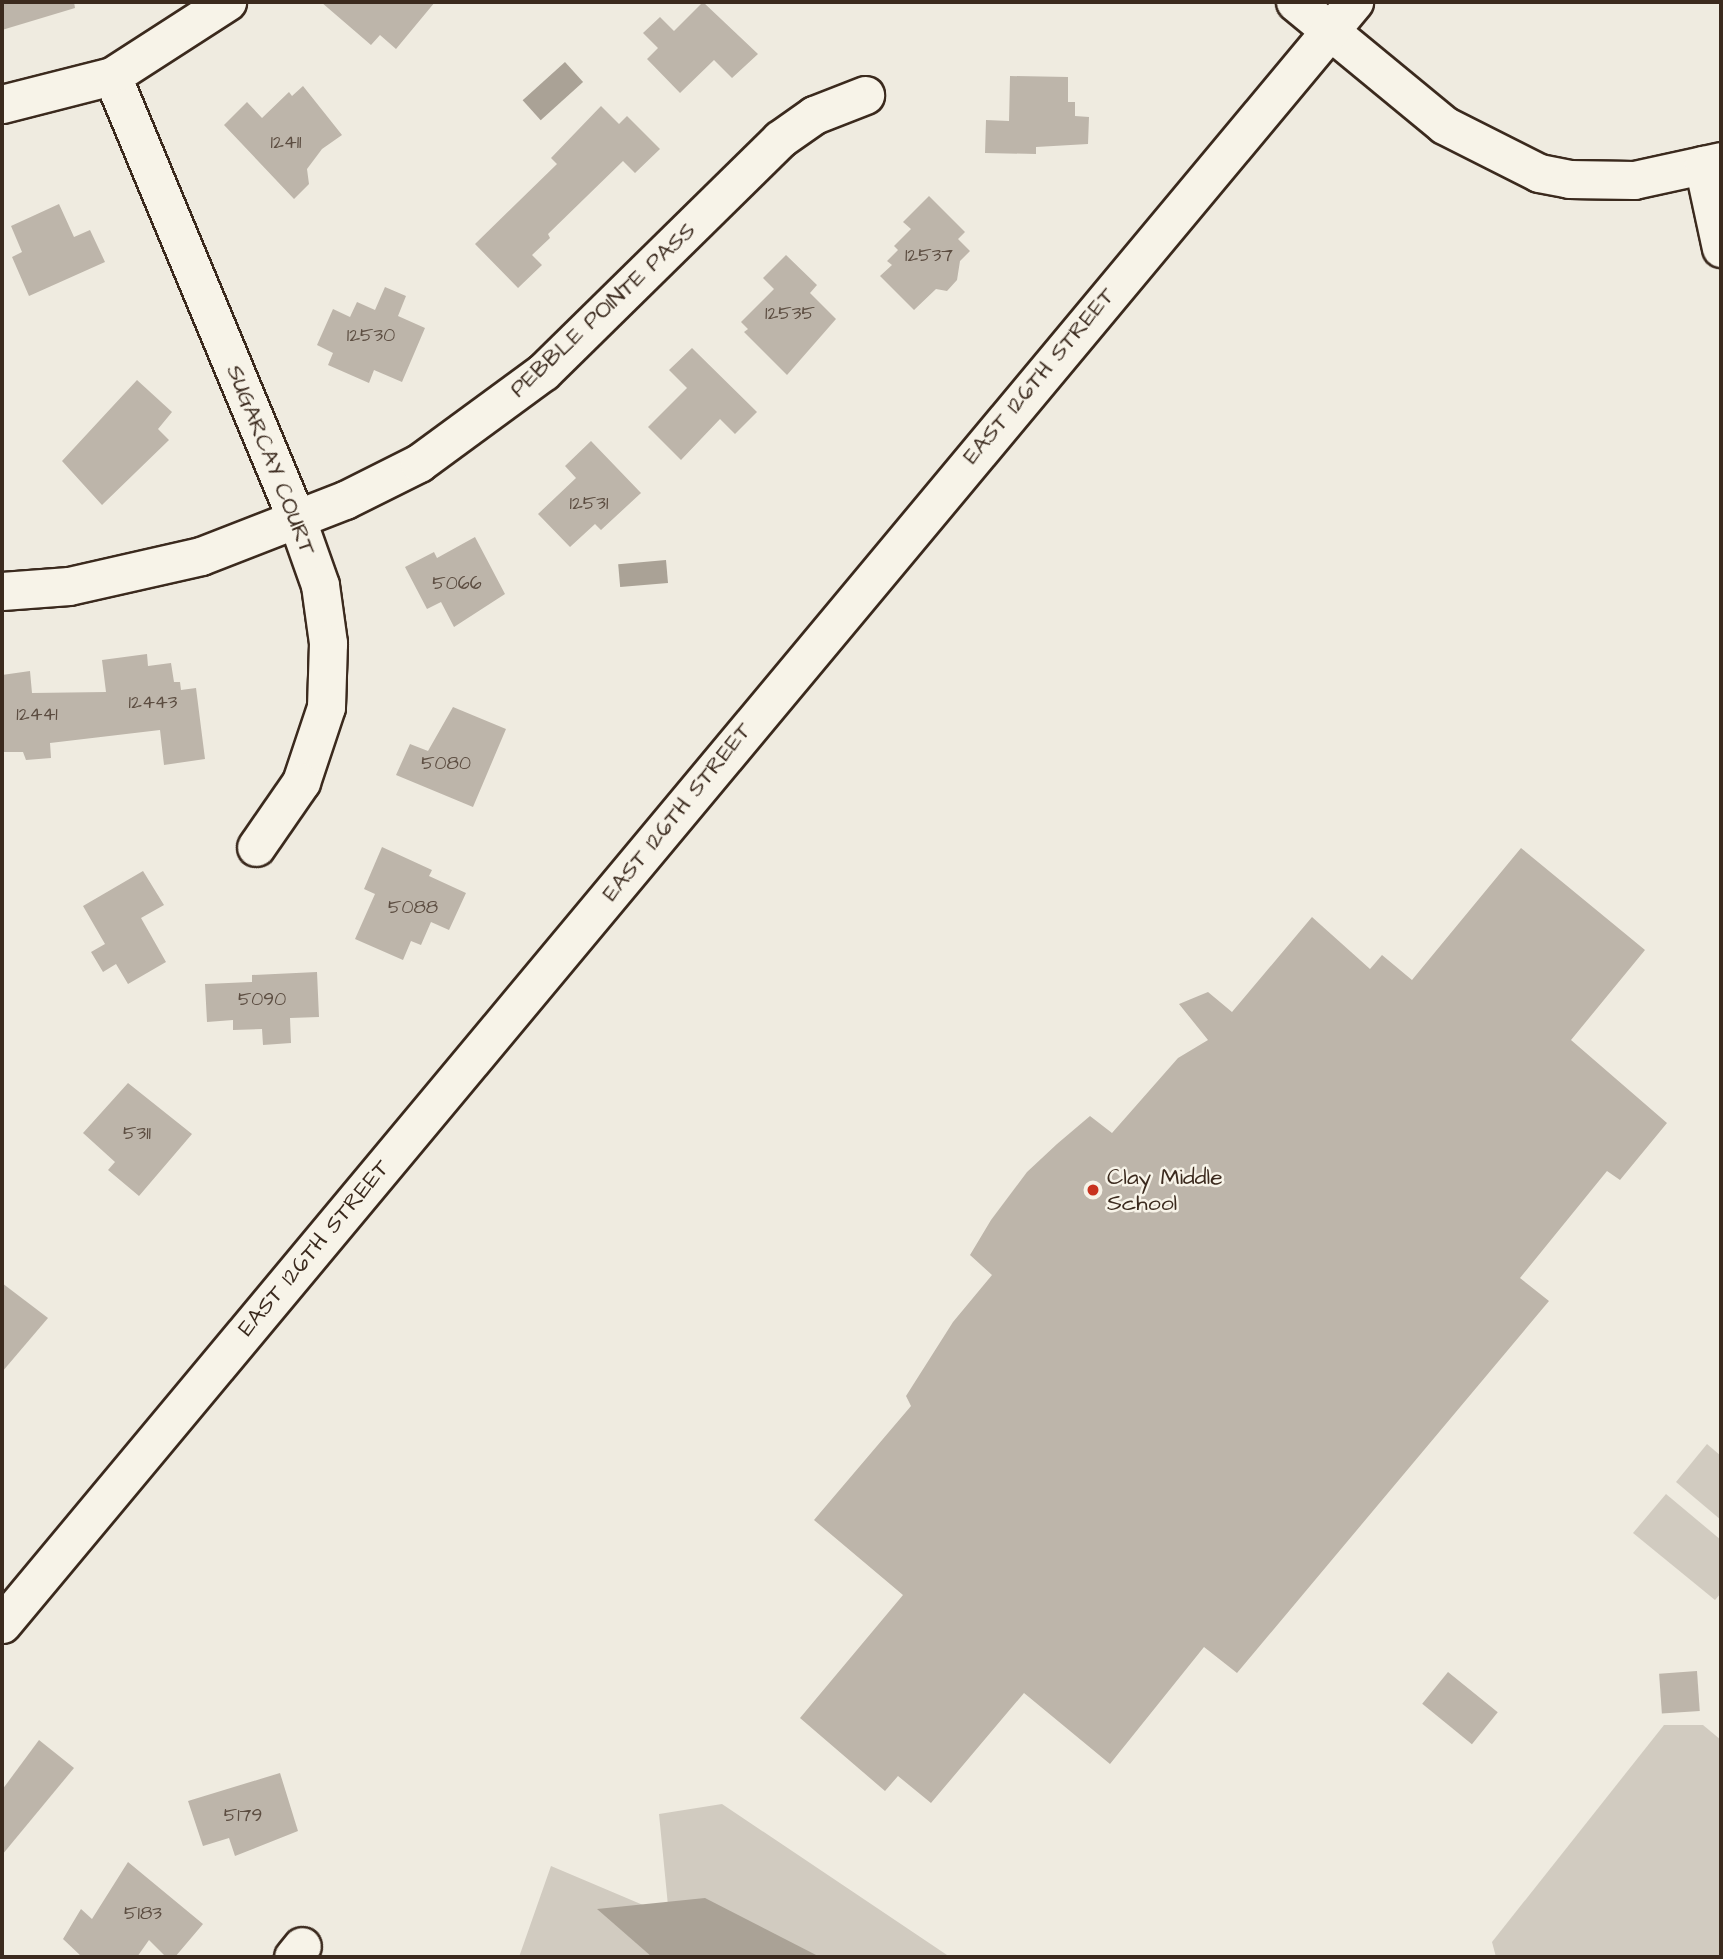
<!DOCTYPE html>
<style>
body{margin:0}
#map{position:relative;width:1723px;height:1959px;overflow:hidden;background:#efebe0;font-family:"Architects Daughter",sans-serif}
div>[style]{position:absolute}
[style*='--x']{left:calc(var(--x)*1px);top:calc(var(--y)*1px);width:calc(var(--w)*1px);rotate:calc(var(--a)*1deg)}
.green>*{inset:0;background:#d1cbc0}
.water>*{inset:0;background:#aaa296;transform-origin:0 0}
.building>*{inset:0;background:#bdb5aa;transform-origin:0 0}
.roads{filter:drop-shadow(2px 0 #3b2a1e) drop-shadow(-2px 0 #3b2a1e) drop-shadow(0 2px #3b2a1e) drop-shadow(0 -2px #3b2a1e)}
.minor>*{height:37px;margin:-18.5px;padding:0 18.5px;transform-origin:18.5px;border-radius:18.5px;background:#f7f3e8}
.dots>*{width:19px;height:19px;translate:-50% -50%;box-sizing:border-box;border:4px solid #f7f3e8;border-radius:50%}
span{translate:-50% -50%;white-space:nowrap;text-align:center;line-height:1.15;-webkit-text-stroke:5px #f7f3e8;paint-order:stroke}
.number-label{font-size:19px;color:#5c4d41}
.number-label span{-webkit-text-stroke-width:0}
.street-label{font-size:23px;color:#3b2a1e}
.poi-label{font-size:23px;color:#3b2a1e}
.left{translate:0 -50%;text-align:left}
.frame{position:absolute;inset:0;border:4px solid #3b2a1e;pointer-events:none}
</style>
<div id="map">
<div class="green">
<div style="clip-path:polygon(1707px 1444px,1721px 1456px,1721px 1520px,1676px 1482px)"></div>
<div style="clip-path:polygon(1666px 1494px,1721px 1540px,1721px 1593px,1715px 1600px,1633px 1533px)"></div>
<div style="clip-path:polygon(1664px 1725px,1703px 1725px,1721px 1740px,1721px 1957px,1496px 1957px,1492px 1942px)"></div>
<div style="clip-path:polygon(722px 1804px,950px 1957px,519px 1957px,551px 1866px,669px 1916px,659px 1814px)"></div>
</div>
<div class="water">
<div style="left:565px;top:62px;width:27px;height:57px;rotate:48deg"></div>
<div style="left:666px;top:560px;width:23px;height:48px;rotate:85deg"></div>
<div style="clip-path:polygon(705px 1898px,820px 1957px,652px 1957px,597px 1909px)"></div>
</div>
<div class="building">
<div style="clip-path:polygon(2px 2px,74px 2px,75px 8px,2px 30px)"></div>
<div style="clip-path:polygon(321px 2px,435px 2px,396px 49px,380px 35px,371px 45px)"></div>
<div style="clip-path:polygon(703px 2px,758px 54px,732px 78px,714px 60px,680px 93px,647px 59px,658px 48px,643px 33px,660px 17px,674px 31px)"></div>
<div style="clip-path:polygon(1010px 76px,1068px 77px,1068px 102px,1075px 102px,1075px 116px,1089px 117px,1088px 144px,1036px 147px,1036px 154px,985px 153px,986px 120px,1009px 121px)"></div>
<div style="clip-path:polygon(303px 86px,342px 135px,322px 149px,307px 169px,309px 184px,294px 199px,224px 125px,247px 102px,262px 118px,289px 92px,292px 96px)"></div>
<div style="clip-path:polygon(601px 106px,619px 124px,627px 116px,660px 149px,635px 173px,623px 161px,548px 234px,550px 238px,532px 255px,542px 265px,518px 288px,475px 244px,557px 164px,551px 158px)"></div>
<div style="clip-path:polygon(929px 196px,965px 232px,958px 239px,970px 251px,960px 261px,957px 280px,947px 291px,936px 289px,914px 310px,880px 276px,892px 265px,887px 261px,898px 250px,894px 246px,911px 229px,903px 222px)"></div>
<div style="clip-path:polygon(59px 204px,74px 237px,90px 230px,105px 262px,29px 296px,12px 257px,22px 252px,11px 226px)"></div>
<div style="clip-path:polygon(786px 255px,817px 285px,810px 293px,836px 319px,787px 375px,744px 332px,748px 329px,741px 322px,774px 289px,763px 278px)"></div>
<div style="clip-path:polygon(385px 287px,406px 296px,398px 316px,425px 328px,402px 382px,374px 370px,369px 383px,328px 365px,333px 353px,317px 345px,333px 309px,350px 317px,357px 302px,375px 310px)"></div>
<div style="clip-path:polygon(692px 348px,757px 412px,735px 434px,720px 419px,681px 460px,648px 427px,687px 388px,669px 370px)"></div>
<div style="clip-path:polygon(137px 380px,172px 412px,158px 429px,169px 440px,102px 505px,62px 461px)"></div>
<div style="clip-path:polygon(591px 441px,641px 493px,601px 530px,595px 524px,570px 547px,538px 514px,576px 478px,565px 466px)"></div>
<div style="clip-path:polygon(475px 537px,505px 594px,454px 627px,441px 602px,427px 609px,405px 567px,434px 552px,437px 558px)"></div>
<div style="clip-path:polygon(147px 654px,148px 666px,171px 663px,174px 682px,180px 682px,181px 690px,196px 688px,205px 759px,164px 765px,160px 730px,50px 743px,51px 758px,26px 760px,23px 752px,4px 752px,2px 675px,30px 671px,32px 693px,106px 692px,102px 660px)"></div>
<div style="clip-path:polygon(453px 707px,506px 729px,473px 807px,396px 775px,410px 744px,428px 751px)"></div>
<div style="clip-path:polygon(382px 847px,432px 870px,429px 876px,466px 893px,449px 930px,431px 922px,421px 945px,411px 941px,403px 960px,355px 939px,375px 894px,364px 889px)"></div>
<div style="clip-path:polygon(1521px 848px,1645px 950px,1571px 1040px,1667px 1123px,1620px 1180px,1607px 1171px,1520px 1278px,1549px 1301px,1237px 1673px,1204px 1647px,1110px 1764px,1024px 1693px,931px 1803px,898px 1776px,885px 1791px,800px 1718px,903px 1595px,814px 1520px,911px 1406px,906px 1396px,953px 1322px,992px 1275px,970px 1255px,991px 1220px,1027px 1172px,1057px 1144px,1090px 1116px,1112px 1133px,1178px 1058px,1208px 1040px,1179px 1004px,1208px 992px,1232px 1012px,1312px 917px,1370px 969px,1382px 955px,1412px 980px)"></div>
<div style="clip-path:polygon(143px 871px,164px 905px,141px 918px,166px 962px,128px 984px,116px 964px,103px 972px,91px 952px,105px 944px,83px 906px)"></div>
<div style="clip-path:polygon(317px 972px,319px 1017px,290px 1018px,291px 1043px,263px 1045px,262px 1029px,233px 1030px,233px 1020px,207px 1022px,205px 984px,252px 982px,252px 975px)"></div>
<div style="clip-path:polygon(128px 1083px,192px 1134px,139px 1196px,108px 1170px,115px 1162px,83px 1133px)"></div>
<div style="clip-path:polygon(2px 1283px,48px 1318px,2px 1372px)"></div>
<div style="left:1697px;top:1671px;width:40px;height:38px;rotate:86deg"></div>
<div style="left:1448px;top:1672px;width:64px;height:41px;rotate:39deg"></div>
<div style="clip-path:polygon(39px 1740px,74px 1768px,2px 1855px,2px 1790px)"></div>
<div style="clip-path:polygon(280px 1773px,298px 1831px,235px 1856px,229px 1838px,203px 1846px,188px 1801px)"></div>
<div style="clip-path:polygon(128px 1862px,203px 1924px,175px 1957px,166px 1957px,149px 1940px,137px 1957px,82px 1957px,63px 1939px,81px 1909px,92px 1919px)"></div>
</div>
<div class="roads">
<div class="minor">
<div style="--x:1295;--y:2;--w:193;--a:39.5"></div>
<div style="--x:1444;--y:125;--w:106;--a:26.8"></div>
<div style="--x:1539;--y:173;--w:31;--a:11"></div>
<div style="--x:1569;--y:179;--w:65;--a:0.9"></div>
<div style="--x:1634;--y:180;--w:89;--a:-12.3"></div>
<div style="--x:112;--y:76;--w:481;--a:67.4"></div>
<div style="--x:297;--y:520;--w:69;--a:70.5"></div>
<div style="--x:320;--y:585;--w:59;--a:82.1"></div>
<div style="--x:328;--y:643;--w:64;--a:91.8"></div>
<div style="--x:326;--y:707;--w:79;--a:108.4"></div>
<div style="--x:301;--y:782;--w:79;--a:124.7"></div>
<div style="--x:2;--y:104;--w:114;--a:-14.3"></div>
<div style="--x:112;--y:76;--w:137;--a:-32.8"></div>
<div style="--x:1703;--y:165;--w:85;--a:77.8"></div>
<div style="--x:2;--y:591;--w:67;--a:-4.3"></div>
<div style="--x:69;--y:586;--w:135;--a:-12.8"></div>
<div style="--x:201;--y:556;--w:155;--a:-21.3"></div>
<div style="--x:345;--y:500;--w:83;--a:-26.6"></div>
<div style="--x:419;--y:463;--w:154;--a:-36.3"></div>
<div style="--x:543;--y:372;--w:332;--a:-44.5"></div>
<div style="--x:780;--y:139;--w:42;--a:-35.2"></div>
<div style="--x:814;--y:115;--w:55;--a:-21.4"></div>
<div style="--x:2;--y:1624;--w:2112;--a:-50.19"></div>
<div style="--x:293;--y:1957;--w:14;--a:-51"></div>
</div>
</div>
<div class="dots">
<div style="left:1093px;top:1190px;background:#c8321e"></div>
</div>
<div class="number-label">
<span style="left:286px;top:143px">12411</span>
<span style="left:929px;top:256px">12537</span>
<span style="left:790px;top:314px">12535</span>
<span style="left:371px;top:336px">12530</span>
<span style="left:589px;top:504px">12531</span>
<span style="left:457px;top:584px">5066</span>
<span style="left:153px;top:703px">12443</span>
<span style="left:37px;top:715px">12441</span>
<span style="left:446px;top:764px">5080</span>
<span style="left:413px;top:908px">5088</span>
<span style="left:262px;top:1000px">5090</span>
<span style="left:137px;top:1134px">5311</span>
<span style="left:243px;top:1816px">5179</span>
<span style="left:143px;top:1914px">5183</span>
</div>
<div class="street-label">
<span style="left:603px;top:310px;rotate:-43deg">PEBBLE POINTE PASS</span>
<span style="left:1039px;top:376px;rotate:-50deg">EAST 126TH STREET</span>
<span style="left:271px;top:460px;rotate:68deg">SUGARCAY COURT</span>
<span style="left:677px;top:812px;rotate:-51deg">EAST 126TH STREET</span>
<span style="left:314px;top:1248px;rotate:-50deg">EAST 126TH STREET</span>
</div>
<div class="poi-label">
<span class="left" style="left:1107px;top:1190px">Clay Middle<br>School</span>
</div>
<div class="frame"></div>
</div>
